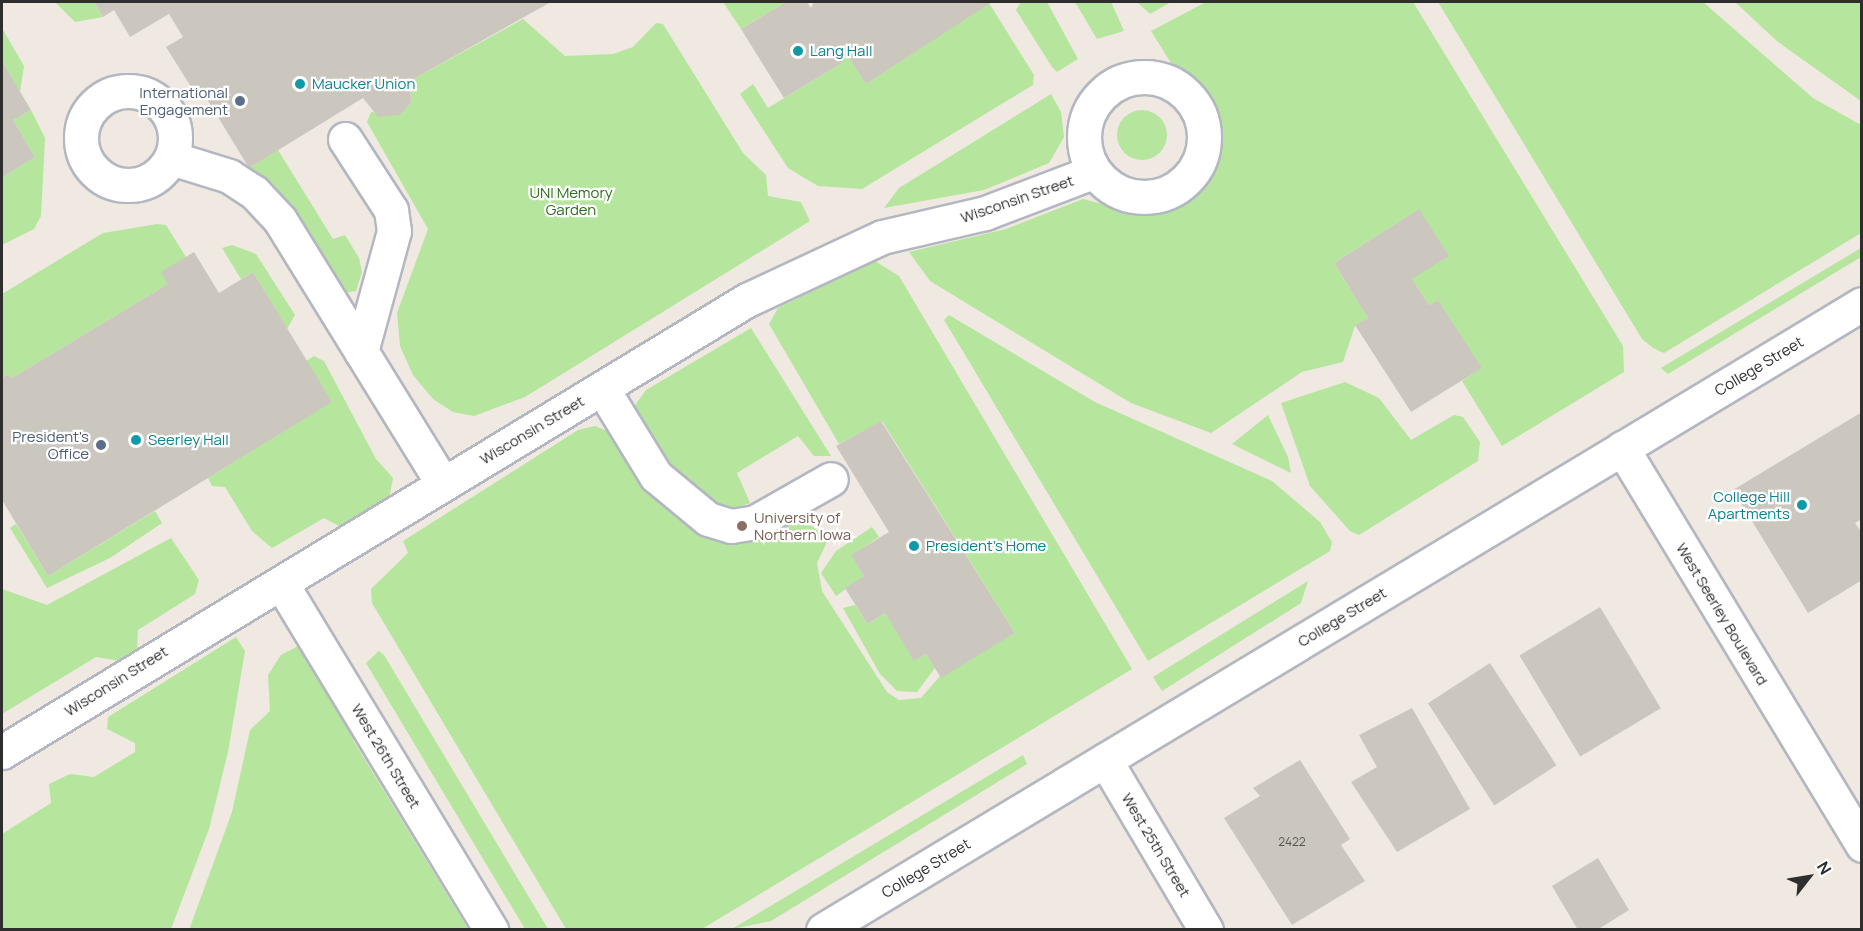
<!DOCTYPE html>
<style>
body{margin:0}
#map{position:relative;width:1863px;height:931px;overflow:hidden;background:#efe9e1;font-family:Manrope,sans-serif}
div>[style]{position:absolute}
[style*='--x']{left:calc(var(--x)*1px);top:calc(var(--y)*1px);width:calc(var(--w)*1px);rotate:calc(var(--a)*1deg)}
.green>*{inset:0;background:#b6e59e}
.round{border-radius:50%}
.building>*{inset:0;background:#cbc7bf;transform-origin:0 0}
.roads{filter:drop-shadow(2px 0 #b4b7c1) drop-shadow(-2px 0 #b4b7c1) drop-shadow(0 2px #b4b7c1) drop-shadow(0 -2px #b4b7c1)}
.minor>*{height:33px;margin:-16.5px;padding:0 16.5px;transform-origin:16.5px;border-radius:16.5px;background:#fff}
.minor>.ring{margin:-16.5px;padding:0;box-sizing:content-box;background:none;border:33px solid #fff;border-radius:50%}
.dots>*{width:16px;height:16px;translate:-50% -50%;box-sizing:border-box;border:3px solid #fff;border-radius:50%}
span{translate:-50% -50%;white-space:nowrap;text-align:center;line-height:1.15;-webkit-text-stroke:4.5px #fff;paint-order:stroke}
.number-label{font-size:12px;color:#555452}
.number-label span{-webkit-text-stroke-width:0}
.culture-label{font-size:15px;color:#0d838f}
.left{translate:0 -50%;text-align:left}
.right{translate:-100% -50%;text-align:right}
.service-label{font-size:15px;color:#4e5e75}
.park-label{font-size:15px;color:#2c6e1b}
.street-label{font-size:15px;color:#2e2e2e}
.education-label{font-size:15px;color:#785e54}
.frame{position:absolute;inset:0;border:3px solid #2e2e2e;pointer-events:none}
.north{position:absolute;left:1779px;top:847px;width:60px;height:60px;-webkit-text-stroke:4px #fff;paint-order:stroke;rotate:59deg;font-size:16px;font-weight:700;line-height:24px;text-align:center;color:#2e2e2e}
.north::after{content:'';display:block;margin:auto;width:21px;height:27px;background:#2e2e2e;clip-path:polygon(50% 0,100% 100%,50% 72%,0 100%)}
</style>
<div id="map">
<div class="green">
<div style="clip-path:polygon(55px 2px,94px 2px,103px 17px,75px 22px)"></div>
<div style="clip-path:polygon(723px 2px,786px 2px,741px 29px)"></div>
<div style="clip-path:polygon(1021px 2px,1047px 2px,1078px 59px,1057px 72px,1052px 67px,1016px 10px)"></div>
<div style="clip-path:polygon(1075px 2px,1111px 2px,1124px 31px,1097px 39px)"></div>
<div style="clip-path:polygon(1137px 2px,1171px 2px,1150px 14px)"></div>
<div style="clip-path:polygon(1206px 2px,1413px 2px,1623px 346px,1624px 372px,1502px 446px,1462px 381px,1481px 368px,1438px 300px,1429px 305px,1412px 279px,1419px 209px,1334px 263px,1368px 318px,1355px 326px,1343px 362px,1302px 372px,1211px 433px,1131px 403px,930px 281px,909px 252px,1006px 229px,1083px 199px,1141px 214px,1195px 194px,1219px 157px,1218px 114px,1193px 77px,1171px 63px,1151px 31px)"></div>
<div style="clip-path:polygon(1438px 2px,1703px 2px,1813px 98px,1861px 125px,1861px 233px,1664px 353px,1653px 348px,1642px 339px)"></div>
<div style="clip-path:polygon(1735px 2px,1861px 2px,1861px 101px,1778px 42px)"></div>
<div style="clip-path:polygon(989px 3px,1034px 75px,1033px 85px,862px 189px,818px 186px,788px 168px,740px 94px,753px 84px,768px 108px,842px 63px,837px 54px,844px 50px,866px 84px)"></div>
<div style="clip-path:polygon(523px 19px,565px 56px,613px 54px,633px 47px,656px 23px,663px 24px,743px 153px,766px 175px,768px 196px,801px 202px,810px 221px,525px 397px,474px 416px,453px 412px,433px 399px,413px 375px,400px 346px,397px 313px,428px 229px,367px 122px,371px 112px,400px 115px,411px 103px,410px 81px)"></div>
<div style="clip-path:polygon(2px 28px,24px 66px,20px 92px,2px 61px)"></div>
<div style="clip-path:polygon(1051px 94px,1061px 112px,1064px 137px,1049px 163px,984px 190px,884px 208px,899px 188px)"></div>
<div style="clip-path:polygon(31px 110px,45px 138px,41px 216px,34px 229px,2px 245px,2px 178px,35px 157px,13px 120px)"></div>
<div class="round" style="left:1117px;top:110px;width:50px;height:50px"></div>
<div style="clip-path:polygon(278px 150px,333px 239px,345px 235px,359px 258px,362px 272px,356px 291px,343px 293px,286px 200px,249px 168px)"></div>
<div style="clip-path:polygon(157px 224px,166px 225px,186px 257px,168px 284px,12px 378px,8px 374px,2px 378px,2px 294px,103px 233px)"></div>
<div style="clip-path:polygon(232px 245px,256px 254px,295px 315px,287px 329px,253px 272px,241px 279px,222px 248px)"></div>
<div style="clip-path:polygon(1861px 248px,1861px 257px,1668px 374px,1661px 368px)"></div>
<div style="clip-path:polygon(875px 261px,899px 276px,1132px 669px,702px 929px,566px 929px,372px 603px,371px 589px,408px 553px,403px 541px,578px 430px,595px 426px,607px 431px,655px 498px,704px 535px,718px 539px,798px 519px,815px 528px,827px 542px,817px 563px,822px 591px,887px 692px,899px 700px,921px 698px,940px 676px,1015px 633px,882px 421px,839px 444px,769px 324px,778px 308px)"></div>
<div style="clip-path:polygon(949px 315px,1095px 402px,1272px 481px,1320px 522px,1332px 542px,1330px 551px,1148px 661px,958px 343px,944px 320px)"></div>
<div style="clip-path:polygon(751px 328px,831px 456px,814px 456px,798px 436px,737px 473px,750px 503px,730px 510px,715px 507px,668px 470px,633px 408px,646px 390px)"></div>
<div style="clip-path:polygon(314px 356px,324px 361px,376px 459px,393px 478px,389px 499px,343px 528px,324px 518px,272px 548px,252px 531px,225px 487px,212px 486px,208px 478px,331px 402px,306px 361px)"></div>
<div style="clip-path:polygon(1345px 382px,1379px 398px,1411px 440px,1454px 415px,1463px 417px,1480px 442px,1478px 461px,1359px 535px,1350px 531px,1310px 486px,1281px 403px)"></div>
<div style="clip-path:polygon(1268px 415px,1288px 457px,1291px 473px,1232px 444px)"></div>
<div style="clip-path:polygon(155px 511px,162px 523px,110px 558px,47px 588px,10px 528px,16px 524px,48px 576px)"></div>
<div style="clip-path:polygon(872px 527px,879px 537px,852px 555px,864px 576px,836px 596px,821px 573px,836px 551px)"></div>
<div style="clip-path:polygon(171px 538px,199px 580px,195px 594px,138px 630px,137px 652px,120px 661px,96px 657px,2px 714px,2px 589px,47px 605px)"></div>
<div style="clip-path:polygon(1308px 581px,1301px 603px,1162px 691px,1153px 677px)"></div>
<div style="clip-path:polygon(855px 605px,867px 624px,885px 613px,915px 660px,926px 654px,935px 668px,917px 692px,897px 691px,880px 674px,843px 608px)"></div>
<div style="clip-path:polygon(329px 630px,376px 719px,353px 740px,468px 929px,189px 930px,232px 812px,250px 730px,270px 711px,268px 675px,281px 655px)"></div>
<div style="clip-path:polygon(236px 637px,245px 651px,228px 752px,209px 829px,171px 929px,2px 929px,2px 834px,51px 803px,49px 784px,70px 774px,94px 777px,135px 752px,135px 743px,107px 729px,108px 717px)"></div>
<div style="clip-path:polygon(379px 651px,384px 655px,548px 929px,525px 929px,366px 663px)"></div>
<div style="clip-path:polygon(1023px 755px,1027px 764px,771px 921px,732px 929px)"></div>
</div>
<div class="building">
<div style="clip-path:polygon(94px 2px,551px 2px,410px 81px,411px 103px,400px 115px,378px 117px,363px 98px,249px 168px,199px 86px,193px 90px,166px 47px,183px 37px,169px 14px,130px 37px,114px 10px,103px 17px)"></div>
<div style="clip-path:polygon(786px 2px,807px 2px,811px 8px,814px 2px,992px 2px,866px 84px,844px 50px,837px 54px,842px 63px,784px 98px,741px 29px)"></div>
<div style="clip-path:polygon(2px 61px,31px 110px,13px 120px,35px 157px,2px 178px)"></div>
<div style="clip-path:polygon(1419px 209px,1449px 256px,1412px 279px,1429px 305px,1438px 300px,1482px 368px,1411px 412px,1355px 325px,1368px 318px,1334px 263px)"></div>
<div style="clip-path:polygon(194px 252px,219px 293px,253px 272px,332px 402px,48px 576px,2px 500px,2px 378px,8px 374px,12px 378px,168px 284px,161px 272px)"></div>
<div style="clip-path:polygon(1862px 412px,1862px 519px,1855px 523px,1862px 533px,1862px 580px,1808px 613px,1733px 490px)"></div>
<div style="clip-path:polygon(881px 421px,1015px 633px,941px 678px,926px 654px,914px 661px,885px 613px,867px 624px,845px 588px,864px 576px,851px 555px,889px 532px,836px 446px)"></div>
<div style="left:1600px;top:607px;width:118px;height:94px;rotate:59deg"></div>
<div style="left:1490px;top:663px;width:122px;height:74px;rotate:57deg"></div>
<div style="clip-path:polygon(1412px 708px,1470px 809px,1397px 852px,1351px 782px,1377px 767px,1359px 735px)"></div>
<div style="clip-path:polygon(1300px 760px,1350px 839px,1341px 845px,1365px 881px,1292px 925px,1224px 818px,1260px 796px,1253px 788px)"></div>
<div style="clip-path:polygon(1598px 858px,1629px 910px,1597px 930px,1578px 930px,1552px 886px)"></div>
</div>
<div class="roads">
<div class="minor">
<div class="ring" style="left:1084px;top:77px;width:87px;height:87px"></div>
<div class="ring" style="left:81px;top:91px;width:61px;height:61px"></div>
<div style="--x:345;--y:139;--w:85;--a:57.1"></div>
<div style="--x:391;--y:210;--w:21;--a:82"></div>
<div style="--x:394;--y:231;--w:125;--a:105.3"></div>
<div style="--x:171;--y:158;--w:61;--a:17.2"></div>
<div style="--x:229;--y:176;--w:30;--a:33"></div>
<div style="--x:254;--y:192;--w:38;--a:47"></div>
<div style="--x:280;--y:220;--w:310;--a:58.3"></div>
<div style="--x:602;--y:388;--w:103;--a:58.5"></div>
<div style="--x:656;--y:476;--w:67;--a:39.6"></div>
<div style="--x:708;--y:519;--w:24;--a:17"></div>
<div style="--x:731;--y:526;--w:24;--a:-9"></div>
<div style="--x:755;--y:522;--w:87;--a:-29.5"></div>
<div style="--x:1622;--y:448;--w:464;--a:58.8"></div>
<div style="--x:281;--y:583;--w:406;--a:58.8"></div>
<div style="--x:2;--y:752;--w:871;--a:-31.25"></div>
<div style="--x:747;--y:300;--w:149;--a:-25"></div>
<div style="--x:882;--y:237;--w:106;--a:-13.1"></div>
<div style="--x:985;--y:213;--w:116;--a:-20.8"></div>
<div style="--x:1105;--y:760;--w:198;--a:59.3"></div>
<div style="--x:823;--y:930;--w:1213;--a:-31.07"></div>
</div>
</div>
<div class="dots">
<div style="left:798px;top:51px;background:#0f9aa8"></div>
<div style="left:300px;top:84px;background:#0f9aa8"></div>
<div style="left:240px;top:101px;background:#5c6f8a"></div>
<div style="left:136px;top:440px;background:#0f9aa8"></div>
<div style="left:101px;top:445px;background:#5c6f8a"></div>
<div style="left:1802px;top:505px;background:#0f9aa8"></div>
<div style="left:742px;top:526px;background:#8d6e63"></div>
<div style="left:914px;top:546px;background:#0f9aa8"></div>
</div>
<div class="number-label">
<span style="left:1292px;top:842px">2422</span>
</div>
<div class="culture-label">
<span class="left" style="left:810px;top:51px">Lang Hall</span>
<span class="left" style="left:312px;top:84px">Maucker Union</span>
<span class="left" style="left:148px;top:440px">Seerley Hall</span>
<span class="right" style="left:1790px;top:505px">College Hill<br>Apartments</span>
<span class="left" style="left:926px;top:546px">President's Home</span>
</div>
<div class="service-label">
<span class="right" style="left:228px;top:101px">International<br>Engagement</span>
<span class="right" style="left:89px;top:445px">President's<br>Office</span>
</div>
<div class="park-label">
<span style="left:571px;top:201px">UNI Memory<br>Garden</span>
</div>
<div class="street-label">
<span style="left:1017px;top:199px;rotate:-19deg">Wisconsin Street</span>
<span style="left:1759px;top:366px;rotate:-31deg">College Street</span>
<span style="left:532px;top:430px;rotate:-31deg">Wisconsin Street</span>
<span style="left:1722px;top:614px;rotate:59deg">West Seerley Boulevard</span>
<span style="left:1342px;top:617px;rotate:-31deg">College Street</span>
<span style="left:116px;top:681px;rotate:-32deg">Wisconsin Street</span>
<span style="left:386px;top:756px;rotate:59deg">West 26th Street</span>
<span style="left:1156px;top:845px;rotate:59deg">West 25th Street</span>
<span style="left:926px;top:868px;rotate:-31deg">College Street</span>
</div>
<div class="education-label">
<span class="left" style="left:754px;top:526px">University of<br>Northern Iowa</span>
</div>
<div class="frame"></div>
<div class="north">N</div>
</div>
